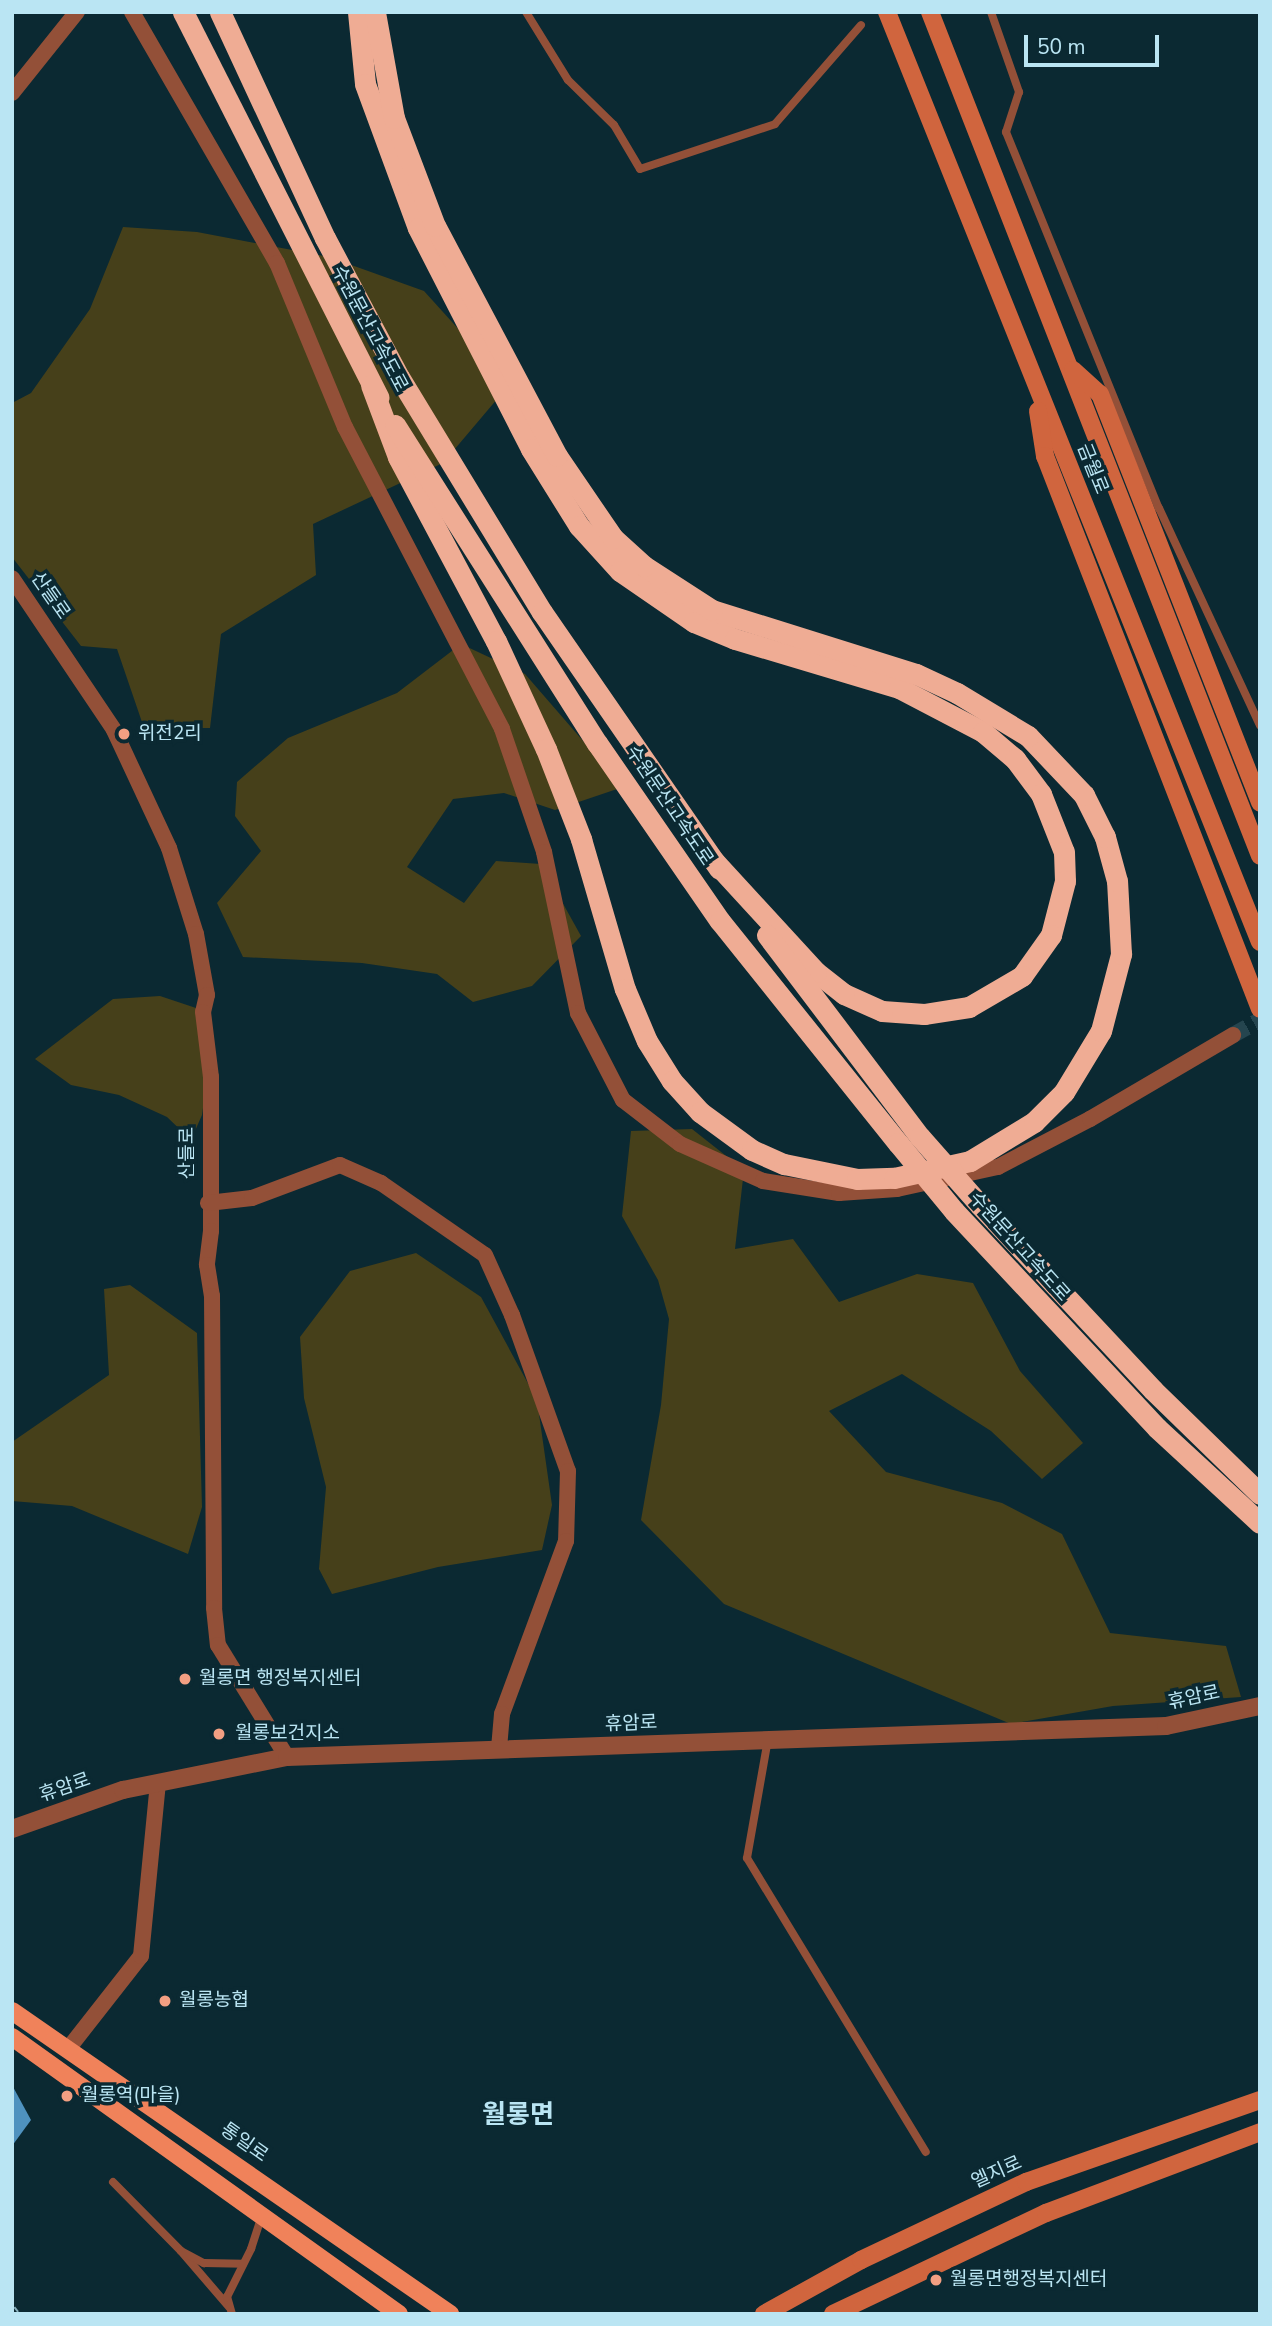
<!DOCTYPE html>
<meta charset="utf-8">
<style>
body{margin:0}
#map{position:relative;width:1272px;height:2326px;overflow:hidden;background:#0b2932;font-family:"Nunito Sans","Noto Sans KR",sans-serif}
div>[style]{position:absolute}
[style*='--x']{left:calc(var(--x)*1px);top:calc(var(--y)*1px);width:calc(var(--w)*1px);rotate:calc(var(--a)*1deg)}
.green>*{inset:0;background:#46401a}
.building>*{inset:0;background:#4f92bf}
.minor-tunnel>*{height:16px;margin-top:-8px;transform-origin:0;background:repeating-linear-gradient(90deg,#25454f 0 16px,transparent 0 24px)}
.service>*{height:8px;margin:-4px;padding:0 4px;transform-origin:4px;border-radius:4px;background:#935038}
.minor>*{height:16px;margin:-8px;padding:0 8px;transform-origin:8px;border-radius:8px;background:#935038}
.tertiary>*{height:18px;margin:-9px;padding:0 9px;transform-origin:9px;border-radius:9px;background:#935038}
.secondary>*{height:18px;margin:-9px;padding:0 9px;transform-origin:9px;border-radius:9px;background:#d0653e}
.primary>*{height:18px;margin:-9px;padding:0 9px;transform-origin:9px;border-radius:9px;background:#f0825a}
.motorway>*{height:21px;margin:-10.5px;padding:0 10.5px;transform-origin:10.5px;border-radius:10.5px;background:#efac94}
.rail>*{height:8px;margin-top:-4px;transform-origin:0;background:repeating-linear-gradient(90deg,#0b2932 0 16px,#87afbb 0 32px);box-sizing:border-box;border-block:2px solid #87afbb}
.motorway-bridge>*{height:21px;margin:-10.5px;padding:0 10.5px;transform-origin:10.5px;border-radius:10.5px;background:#efac94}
.dots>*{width:19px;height:19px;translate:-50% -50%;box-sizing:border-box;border:4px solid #0b2932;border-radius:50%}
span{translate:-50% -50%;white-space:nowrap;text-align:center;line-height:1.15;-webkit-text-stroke:7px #0b2932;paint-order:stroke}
.street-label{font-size:19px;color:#bae5f3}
.poi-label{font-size:19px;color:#bae5f3}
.left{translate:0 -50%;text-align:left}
.district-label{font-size:26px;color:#bae5f3;font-weight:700}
.frame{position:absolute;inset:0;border:14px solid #bae5f3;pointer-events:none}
.scale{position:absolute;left:1024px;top:35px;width:135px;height:32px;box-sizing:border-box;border:4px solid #bae5f3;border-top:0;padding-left:9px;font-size:21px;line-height:24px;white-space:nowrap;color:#bae5f3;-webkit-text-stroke:5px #0b2932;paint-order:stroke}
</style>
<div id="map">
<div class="green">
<div style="clip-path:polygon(123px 227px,197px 232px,329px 257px,424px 291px,509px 385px,443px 463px,313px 524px,316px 575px,221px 634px,210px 728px,144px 728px,117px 649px,81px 646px,12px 557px,12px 403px,31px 393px,90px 309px)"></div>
<div style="clip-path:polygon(461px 644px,525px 674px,623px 787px,555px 810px,504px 793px,453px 799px,407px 867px,464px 903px,496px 861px,541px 864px,581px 936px,532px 986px,473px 1002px,437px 974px,362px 963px,243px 957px,217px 903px,261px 851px,235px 816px,237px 782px,288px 738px,397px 693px)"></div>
<div style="clip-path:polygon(160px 996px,196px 1008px,210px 1059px,202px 1115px,191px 1140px,167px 1117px,119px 1095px,71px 1085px,35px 1059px,113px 999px)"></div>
<div style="clip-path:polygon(692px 1129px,744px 1170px,735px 1249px,793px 1239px,839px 1302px,917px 1274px,973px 1283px,1020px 1371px,1083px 1443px,1042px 1479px,991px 1431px,902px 1374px,829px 1411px,886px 1472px,1002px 1503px,1062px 1534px,1110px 1633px,1226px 1646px,1241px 1697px,1113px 1706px,1011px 1724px,724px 1604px,641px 1520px,661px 1405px,669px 1319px,658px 1280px,622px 1216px,631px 1131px)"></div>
<div style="clip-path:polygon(416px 1253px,481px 1297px,537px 1400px,552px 1505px,542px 1550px,438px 1567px,332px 1594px,319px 1569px,326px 1487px,304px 1398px,300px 1337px,350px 1271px)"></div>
<div style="clip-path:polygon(130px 1285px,197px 1333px,202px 1507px,188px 1554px,72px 1506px,12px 1501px,12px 1442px,109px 1375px,104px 1289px)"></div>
</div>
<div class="building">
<div style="clip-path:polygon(12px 2085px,31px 2120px,12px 2146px)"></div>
</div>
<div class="minor-tunnel">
<div style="--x:1233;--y:1035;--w:31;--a:-29"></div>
</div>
<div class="service">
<div style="--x:526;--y:12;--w:80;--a:58.3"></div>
<div style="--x:568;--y:80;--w:64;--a:44.4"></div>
<div style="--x:614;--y:125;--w:51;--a:59.4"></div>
<div style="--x:640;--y:169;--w:142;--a:-18.4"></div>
<div style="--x:775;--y:124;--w:131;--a:-49"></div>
<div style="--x:991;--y:12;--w:85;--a:70.7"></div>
<div style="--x:1019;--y:92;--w:42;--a:108"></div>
<div style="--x:1006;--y:132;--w:406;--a:67.9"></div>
<div style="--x:1159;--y:508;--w:240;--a:65.1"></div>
<div style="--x:768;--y:1739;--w:121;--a:100"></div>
<div style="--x:747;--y:1858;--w:344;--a:58.7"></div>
<div style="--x:113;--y:2182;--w:97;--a:45.4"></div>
<div style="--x:229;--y:2307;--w:74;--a:-130.6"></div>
<div style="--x:181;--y:2251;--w:26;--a:28"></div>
<div style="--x:204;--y:2263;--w:39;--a:1"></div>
<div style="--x:232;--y:2314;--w:18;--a:-106"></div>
<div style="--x:227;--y:2297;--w:54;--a:-63.4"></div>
<div style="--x:251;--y:2249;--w:33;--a:-72"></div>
</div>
<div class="minor">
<div style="--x:132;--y:12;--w:290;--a:60"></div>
<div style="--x:277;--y:263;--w:178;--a:67.5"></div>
<div style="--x:345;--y:427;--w:340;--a:62.5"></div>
<div style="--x:502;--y:729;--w:130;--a:71.1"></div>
<div style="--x:544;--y:852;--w:165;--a:78.1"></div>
<div style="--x:578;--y:1013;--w:98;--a:62.7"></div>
<div style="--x:623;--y:1100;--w:72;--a:37.7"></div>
<div style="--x:680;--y:1144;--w:91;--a:24"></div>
<div style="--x:763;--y:1181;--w:77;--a:9"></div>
<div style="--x:839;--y:1193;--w:58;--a:-3.9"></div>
<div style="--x:897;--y:1189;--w:103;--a:-12.3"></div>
<div style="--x:998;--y:1167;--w:104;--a:-27.6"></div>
<div style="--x:1090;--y:1119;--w:166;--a:-30.4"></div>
<div style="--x:12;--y:93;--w:104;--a:-51.3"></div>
<div style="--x:12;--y:578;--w:183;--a:56.1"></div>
<div style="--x:114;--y:730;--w:130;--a:65"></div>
<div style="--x:169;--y:848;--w:90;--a:72.6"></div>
<div style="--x:196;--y:934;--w:62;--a:79.8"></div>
<div style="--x:207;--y:995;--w:17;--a:103"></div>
<div style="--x:203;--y:1012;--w:65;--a:83"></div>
<div style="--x:211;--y:1077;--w:154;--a:90"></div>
<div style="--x:211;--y:1231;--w:34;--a:97"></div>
<div style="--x:207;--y:1265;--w:31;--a:81"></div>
<div style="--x:212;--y:1296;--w:312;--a:89.6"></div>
<div style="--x:214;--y:1608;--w:37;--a:84"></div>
<div style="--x:218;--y:1645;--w:132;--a:58.4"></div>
<div style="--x:208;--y:1203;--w:44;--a:-6.5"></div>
<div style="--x:252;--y:1198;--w:94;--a:-20.6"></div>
<div style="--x:340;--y:1165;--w:45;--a:23.7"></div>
<div style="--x:381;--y:1183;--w:126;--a:34.7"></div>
<div style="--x:485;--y:1255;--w:66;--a:65.8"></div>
<div style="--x:512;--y:1315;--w:166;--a:70.3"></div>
<div style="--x:568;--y:1471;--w:70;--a:91.6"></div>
<div style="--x:566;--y:1541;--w:184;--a:110.3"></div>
<div style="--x:502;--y:1714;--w:35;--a:95"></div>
<div style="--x:68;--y:2049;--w:118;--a:-51.9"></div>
<div style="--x:141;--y:1956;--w:174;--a:-84.4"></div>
</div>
<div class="tertiary">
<div style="--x:12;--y:1829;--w:118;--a:-19.4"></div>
<div style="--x:123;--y:1790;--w:167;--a:-11.4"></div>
<div style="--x:287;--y:1757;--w:880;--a:-2.02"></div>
<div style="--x:1166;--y:1726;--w:96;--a:-12"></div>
</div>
<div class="secondary">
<div style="--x:887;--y:12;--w:1002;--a:68.15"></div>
<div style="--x:930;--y:12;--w:906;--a:68.64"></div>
<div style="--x:1073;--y:370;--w:36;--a:42"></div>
<div style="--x:1100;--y:394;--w:439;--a:68.6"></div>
<div style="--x:1038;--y:411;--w:46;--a:81.2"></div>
<div style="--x:1045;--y:456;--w:593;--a:68.75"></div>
<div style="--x:764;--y:2314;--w:111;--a:-29.1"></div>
<div style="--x:861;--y:2260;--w:183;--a:-25.3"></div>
<div style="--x:1026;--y:2182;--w:248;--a:-19.3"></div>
<div style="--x:833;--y:2314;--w:236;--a:-25.4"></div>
<div style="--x:1046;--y:2213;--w:229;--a:-20.7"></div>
</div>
<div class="primary">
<div style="--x:12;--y:2011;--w:533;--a:34.67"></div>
<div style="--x:12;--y:2037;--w:476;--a:35.6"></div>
</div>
<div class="motorway">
<div style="--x:183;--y:12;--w:432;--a:63.1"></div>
<div style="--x:220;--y:12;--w:249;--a:65.1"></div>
<div style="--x:325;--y:238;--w:157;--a:62"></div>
<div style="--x:399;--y:377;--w:275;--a:58.7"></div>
<div style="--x:542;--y:612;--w:312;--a:55.4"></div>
<div style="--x:358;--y:12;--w:72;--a:84.4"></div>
<div style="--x:365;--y:84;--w:153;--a:69.8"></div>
<div style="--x:418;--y:228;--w:248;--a:62.9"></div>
<div style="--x:531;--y:449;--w:91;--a:58.1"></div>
<div style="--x:579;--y:526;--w:61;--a:47.7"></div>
<div style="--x:620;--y:571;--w:90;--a:34.6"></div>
<div style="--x:694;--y:622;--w:44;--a:22.5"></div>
<div style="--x:735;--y:639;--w:171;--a:16.6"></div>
<div style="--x:899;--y:688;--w:95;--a:27.6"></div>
<div style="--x:983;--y:732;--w:42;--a:40.2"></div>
<div style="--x:1015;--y:759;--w:44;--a:53.4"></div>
<div style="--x:1041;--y:794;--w:62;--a:68.4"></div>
<div style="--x:1064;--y:852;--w:29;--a:88"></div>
<div style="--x:1065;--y:881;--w:56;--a:104.5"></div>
<div style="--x:1051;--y:935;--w:50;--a:125.3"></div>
<div style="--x:1022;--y:976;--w:61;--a:149.7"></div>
<div style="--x:969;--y:1007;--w:46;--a:171.2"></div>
<div style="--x:924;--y:1014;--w:42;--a:-175.9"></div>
<div style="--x:882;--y:1011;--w:42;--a:-155.9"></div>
<div style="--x:844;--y:994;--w:36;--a:-142"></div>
<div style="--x:816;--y:972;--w:152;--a:-132.6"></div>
<div style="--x:371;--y:385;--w:77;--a:69.4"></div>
<div style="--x:398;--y:457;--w:208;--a:62"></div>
<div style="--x:496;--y:641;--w:119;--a:65.2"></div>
<div style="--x:546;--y:749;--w:97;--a:68.7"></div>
<div style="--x:581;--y:839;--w:156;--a:73.7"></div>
<div style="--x:625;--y:989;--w:56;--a:67.1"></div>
<div style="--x:647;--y:1041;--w:47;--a:58"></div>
<div style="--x:672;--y:1081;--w:42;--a:47.9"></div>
<div style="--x:700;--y:1112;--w:64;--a:36.2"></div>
<div style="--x:752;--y:1150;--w:35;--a:24"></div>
<div style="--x:784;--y:1164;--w:75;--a:11.6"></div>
<div style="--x:857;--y:1179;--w:37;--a:-2"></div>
<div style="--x:894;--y:1178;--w:78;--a:-12.6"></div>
<div style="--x:970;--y:1161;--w:75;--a:-31.4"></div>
<div style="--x:1034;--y:1122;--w:42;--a:-45"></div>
<div style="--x:1064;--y:1092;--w:71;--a:-58.8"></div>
<div style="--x:1101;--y:1031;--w:80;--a:-75.4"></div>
<div style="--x:1121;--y:954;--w:73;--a:-93.1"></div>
<div style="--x:1117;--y:881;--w:46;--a:-105.3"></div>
<div style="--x:1105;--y:837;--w:47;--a:-116.6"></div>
<div style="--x:1084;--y:795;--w:81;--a:-133.5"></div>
<div style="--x:1028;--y:736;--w:83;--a:-148.8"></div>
<div style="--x:957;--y:693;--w:45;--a:-155.1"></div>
<div style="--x:916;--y:674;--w:214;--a:-162.6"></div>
<div style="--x:712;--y:610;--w:81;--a:-147.1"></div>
<div style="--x:644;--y:566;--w:42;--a:-137.9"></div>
<div style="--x:613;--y:538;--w:99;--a:-124.3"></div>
<div style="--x:557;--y:456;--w:260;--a:-117.9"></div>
<div style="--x:435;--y:226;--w:116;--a:-110.8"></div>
<div style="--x:394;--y:118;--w:108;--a:-100.2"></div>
<div style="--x:395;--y:425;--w:377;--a:57.6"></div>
<div style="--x:597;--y:743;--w:216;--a:55.4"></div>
<div style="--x:720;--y:921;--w:285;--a:51.3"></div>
<div style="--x:767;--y:935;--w:253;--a:52.9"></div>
<div style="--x:980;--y:1205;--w:253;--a:46.9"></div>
<div style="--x:1153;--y:1390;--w:149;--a:44.2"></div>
<div style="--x:954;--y:1211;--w:297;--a:46.9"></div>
<div style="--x:1157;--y:1428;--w:140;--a:42.7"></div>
</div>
<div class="rail">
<div style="--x:12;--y:2309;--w:6;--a:51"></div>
</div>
<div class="motorway-bridge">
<div style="--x:920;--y:1137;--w:91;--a:48.6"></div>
<div style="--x:898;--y:1143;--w:88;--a:50.5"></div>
</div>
<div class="dots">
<div style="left:124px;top:734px;background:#f39f82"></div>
<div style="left:185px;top:1679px;background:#f39f82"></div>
<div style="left:219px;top:1734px;background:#f39f82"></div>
<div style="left:165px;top:2001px;background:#f39f82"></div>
<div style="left:67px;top:2096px;background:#f39f82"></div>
<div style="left:936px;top:2280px;background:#f39f82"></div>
</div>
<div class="street-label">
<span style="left:369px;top:329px;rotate:62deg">수원문산고속도로</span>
<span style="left:1092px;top:469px;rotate:68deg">금월로</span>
<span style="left:50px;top:596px;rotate:55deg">산들로</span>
<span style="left:669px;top:806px;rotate:56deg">수원문산고속도로</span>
<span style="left:188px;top:1153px;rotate:-90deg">산들로</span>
<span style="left:1019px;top:1247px;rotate:48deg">수원문산고속도로</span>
<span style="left:1194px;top:1698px;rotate:-12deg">휴암로</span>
<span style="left:631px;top:1724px;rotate:-2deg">휴암로</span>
<span style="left:65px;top:1788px;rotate:-19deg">휴암로</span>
<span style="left:244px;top:2143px;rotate:35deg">통일로</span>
<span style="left:997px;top:2173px;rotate:-24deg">엘지로</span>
</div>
<div class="poi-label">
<span class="left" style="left:138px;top:734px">위전2리</span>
<span class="left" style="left:199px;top:1679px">월롱면 행정복지센터</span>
<span class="left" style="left:235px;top:1734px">월롱보건지소</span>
<span class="left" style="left:179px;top:2001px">월롱농협</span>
<span class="left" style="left:81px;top:2096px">월롱역(마을)</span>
<span class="left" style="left:950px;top:2280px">월롱면행정복지센터</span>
</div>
<div class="district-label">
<span style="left:518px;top:2115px">월롱면</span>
</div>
<div class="frame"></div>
<div class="scale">50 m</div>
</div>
